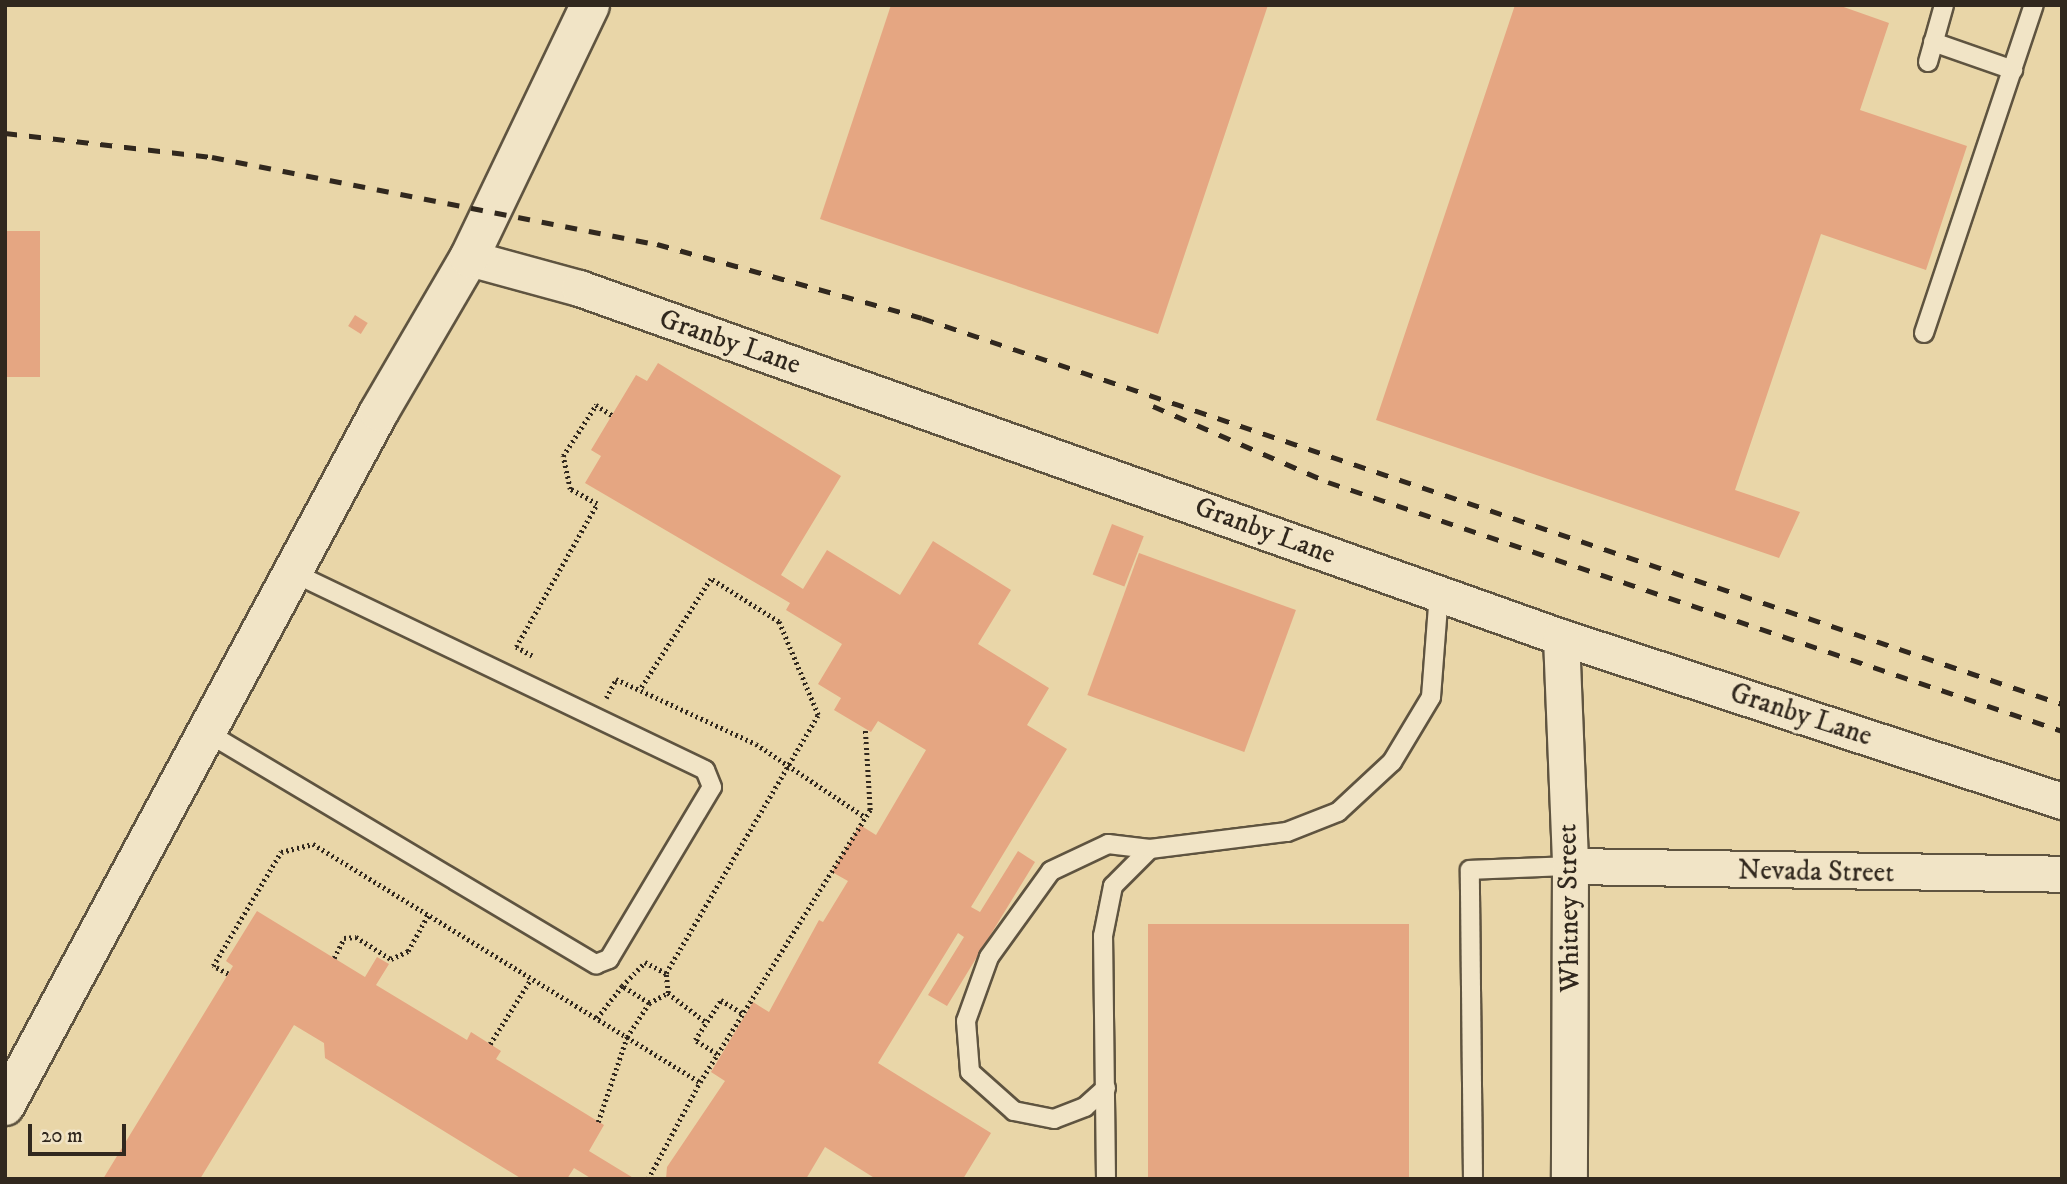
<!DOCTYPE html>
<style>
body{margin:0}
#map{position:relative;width:2067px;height:1184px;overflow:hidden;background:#e9d6a8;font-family:"IM FELL DW Pica",serif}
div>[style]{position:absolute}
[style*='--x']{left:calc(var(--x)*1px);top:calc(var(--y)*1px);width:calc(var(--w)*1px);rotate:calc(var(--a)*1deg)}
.building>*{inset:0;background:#e5a682;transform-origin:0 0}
.path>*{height:4.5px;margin-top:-2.25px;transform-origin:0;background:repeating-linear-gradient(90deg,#31281e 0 2px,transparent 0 5.5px)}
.roads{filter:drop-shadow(2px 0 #5f5440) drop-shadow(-2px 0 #5f5440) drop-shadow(0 2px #5f5440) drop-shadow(0 -2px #5f5440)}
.service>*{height:18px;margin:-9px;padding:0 9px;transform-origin:9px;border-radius:9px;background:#f1e4c6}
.minor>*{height:35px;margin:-17.5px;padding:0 17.5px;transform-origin:17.5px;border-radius:17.5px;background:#f1e4c6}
.secondary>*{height:38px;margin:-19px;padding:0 19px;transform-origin:19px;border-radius:19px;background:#f1e4c6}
.rail>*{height:5px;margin-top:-2.5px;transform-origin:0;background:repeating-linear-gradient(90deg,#31281e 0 12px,transparent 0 24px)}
span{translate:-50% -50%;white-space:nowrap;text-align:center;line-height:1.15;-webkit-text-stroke:7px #f1e4c6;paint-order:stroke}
.street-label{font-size:28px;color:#31281e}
.frame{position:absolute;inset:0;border:7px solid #31281e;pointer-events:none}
.scale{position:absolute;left:28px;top:1124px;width:98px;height:32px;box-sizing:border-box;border:4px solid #31281e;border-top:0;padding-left:9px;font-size:21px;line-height:24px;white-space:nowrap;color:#31281e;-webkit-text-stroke:5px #f1e4c6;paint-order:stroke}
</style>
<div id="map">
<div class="building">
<div style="clip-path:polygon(891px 5px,1268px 5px,1158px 334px,820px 219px)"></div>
<div style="clip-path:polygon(1515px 5px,1838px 5px,1889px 23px,1860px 110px,1967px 146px,1926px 270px,1821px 234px,1735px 490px,1800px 512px,1779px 558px,1376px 420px)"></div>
<div style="left:5px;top:231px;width:35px;height:146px"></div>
<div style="left:355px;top:315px;width:15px;height:13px;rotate:32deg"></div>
<div style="clip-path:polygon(658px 363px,841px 476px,781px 575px,803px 589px,827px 550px,900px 595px,933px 541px,1011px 590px,978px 644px,1049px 688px,1027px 725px,1067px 749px,971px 907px,980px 912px,1018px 851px,1035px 862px,947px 1006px,928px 995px,964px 937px,958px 933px,878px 1063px,991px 1133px,963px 1179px,876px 1179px,825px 1147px,806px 1179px,666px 1179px,667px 1167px,725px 1081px,711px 1072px,753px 1002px,769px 1012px,819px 920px,823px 922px,848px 881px,832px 872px,860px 825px,876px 835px,926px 750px,878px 721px,871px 732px,834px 710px,841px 698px,818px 684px,842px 644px,786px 610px,790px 603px,585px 483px,601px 456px,591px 450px,636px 375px,647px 381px)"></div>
<div style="left:1112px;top:524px;width:34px;height:54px;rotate:21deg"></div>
<div style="left:1139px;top:553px;width:167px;height:151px;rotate:20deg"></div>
<div style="clip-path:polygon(257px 911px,365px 977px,377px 957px,389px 964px,376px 985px,467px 1040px,471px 1032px,490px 1044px,501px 1051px,496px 1059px,604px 1125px,589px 1151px,635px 1179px,592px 1179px,574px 1168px,567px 1179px,522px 1179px,325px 1058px,324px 1043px,294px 1025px,200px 1179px,103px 1179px,233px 966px,226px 961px)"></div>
<div style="left:1148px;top:924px;width:261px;height:255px"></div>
</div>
<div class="path">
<div style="--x:532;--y:656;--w:18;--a:-151"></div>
<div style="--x:516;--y:647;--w:164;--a:-60.5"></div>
<div style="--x:597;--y:504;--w:31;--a:-151"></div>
<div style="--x:570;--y:489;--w:34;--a:-102"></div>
<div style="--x:563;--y:456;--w:61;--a:-57.1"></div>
<div style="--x:596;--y:405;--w:19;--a:32"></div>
<div style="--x:606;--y:698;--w:21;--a:-62"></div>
<div style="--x:616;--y:679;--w:154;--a:24.9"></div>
<div style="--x:756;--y:744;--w:131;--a:33.8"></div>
<div style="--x:334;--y:958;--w:22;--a:-63"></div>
<div style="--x:344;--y:938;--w:12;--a:-5"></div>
<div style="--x:356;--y:937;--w:41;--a:32.2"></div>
<div style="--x:391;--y:959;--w:19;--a:-25"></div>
<div style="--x:408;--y:951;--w:41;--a:-60.9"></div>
<div style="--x:228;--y:974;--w:17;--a:-152"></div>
<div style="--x:213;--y:966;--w:133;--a:-59.2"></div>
<div style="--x:281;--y:852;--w:33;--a:-14"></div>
<div style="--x:313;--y:844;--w:454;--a:31.6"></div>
<div style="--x:700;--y:1082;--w:321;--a:-58"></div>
<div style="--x:870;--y:810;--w:81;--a:-93.5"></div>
<div style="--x:668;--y:993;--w:49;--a:37.6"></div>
<div style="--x:649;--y:1003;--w:32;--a:-148"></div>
<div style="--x:622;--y:986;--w:33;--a:-46"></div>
<div style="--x:645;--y:962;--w:24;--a:28"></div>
<div style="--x:597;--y:1018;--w:41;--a:-52"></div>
<div style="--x:490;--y:1044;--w:77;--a:-57.8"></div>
<div style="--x:717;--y:1054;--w:26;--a:-148"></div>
<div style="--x:695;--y:1040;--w:48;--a:-57"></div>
<div style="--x:721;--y:1000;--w:26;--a:32"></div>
<div style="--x:598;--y:1122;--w:90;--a:-71.2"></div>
<div style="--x:627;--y:1037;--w:40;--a:-57.1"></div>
<div style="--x:649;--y:1003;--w:21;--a:-28"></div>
<div style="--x:668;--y:993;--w:20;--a:-96"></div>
<div style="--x:666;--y:973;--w:299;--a:-59.5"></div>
<div style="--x:818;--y:715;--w:101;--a:-112.8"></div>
<div style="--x:779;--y:622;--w:80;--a:-147.7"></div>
<div style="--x:711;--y:579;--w:132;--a:122.6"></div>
<div style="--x:648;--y:1179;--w:110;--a:-61.8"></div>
</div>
<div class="roads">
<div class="service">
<div style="--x:1933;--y:42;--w:85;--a:19.3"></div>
<div style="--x:1928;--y:62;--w:59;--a:-74.3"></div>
<div style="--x:1924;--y:333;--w:346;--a:-71.5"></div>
<div style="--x:208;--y:733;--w:452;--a:30.8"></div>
<div style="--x:596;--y:964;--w:14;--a:-21"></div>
<div style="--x:609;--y:959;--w:200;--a:-59.1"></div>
<div style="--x:712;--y:787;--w:18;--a:-112"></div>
<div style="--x:705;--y:770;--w:454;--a:-154.4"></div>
<div style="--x:1106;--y:1088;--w:28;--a:138"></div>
<div style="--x:1085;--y:1107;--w:33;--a:159"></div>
<div style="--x:1054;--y:1119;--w:41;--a:-168.7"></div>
<div style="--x:1014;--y:1111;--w:59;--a:-138.4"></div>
<div style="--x:970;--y:1072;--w:51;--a:-94.5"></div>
<div style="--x:966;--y:1021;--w:68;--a:-70.2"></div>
<div style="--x:989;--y:957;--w:106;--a:-54.2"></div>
<div style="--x:1051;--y:871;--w:63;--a:-25.3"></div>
<div style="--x:1108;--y:844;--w:42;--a:6.8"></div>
<div style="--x:1106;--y:1179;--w:243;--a:-90.7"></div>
<div style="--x:1103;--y:936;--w:51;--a:-78.7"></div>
<div style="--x:1113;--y:886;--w:52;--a:-45"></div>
<div style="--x:1150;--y:849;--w:138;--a:-7.1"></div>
<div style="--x:1287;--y:832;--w:55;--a:-21.4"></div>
<div style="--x:1338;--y:812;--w:74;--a:-42.8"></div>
<div style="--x:1392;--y:762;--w:76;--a:-59"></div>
<div style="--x:1431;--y:697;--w:104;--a:-85.6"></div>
<div style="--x:1473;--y:1179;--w:309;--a:-90.6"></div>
<div style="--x:1470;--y:870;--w:100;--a:-2.3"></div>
</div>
<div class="minor">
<div style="--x:469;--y:258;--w:114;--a:15.3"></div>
<div style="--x:579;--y:288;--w:1042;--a:19.57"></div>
<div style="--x:1561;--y:637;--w:527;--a:18.13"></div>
<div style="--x:1561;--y:637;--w:229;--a:87.7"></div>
<div style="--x:1570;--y:866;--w:313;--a:90.2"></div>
<div style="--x:1570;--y:866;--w:492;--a:0.9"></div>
</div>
<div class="secondary">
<div style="--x:5;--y:1106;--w:788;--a:-61.68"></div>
<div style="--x:379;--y:412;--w:178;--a:-59.7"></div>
<div style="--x:469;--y:258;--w:280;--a:-64.4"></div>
</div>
</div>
<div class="rail">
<div style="--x:5;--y:133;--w:208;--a:6.6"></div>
<div style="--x:212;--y:157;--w:453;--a:11.1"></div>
<div style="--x:657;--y:244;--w:275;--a:15.6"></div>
<div style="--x:922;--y:318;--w:1204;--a:18.71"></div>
<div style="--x:1153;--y:406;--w:191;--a:23.5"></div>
<div style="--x:1328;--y:482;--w:775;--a:18.74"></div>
</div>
<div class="street-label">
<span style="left:730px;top:342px;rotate:19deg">Granby Lane</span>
<span style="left:1265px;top:531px;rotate:20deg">Granby Lane</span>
<span style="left:1801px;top:715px;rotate:18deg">Granby Lane</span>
<span style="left:1816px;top:872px;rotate:1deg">Nevada Street</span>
<span style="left:1569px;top:908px;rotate:-91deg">Whitney Street</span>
</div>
<div class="frame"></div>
<div class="scale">20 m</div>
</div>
